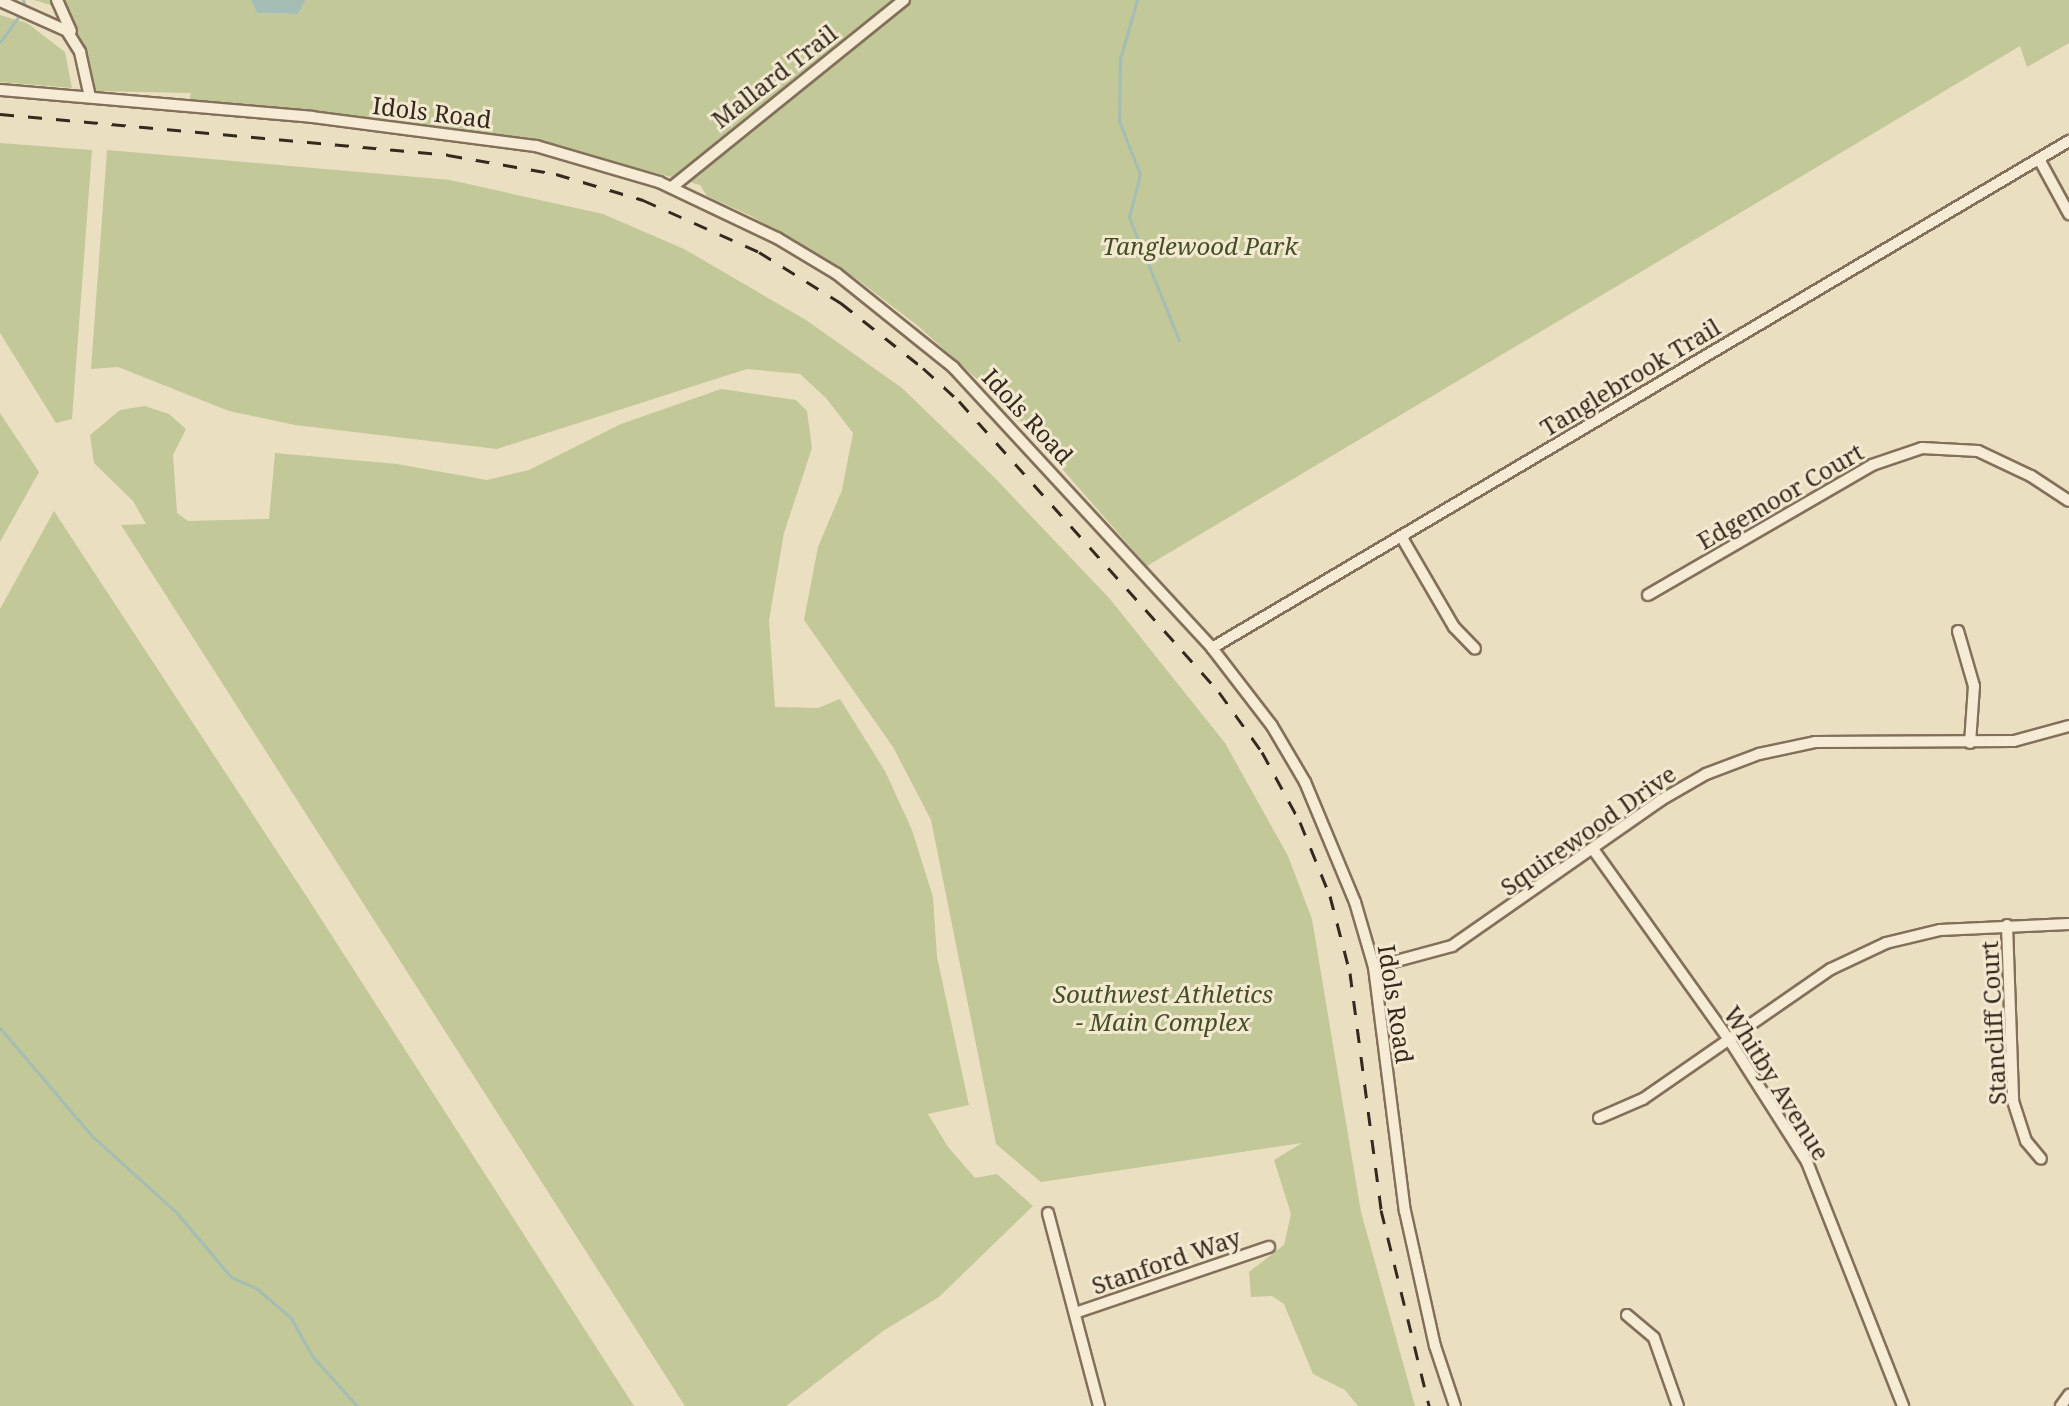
<!DOCTYPE html>
<style>
body{margin:0}
#map{position:relative;width:2069px;height:1406px;overflow:hidden;background:#ebdfc2;font-family:"Noto Serif",serif}
div>[style]{position:absolute}
[style*='--x']{left:calc(var(--x)*1px);top:calc(var(--y)*1px);width:calc(var(--w)*1px);rotate:calc(var(--a)*1deg)}
.green>*{inset:0;background:#c2c897}
.water>*{inset:0;background:#a4beb6}
.stream>*{height:3px;margin:-1.5px;padding:0 1.5px;transform-origin:1.5px;border-radius:1.5px;background:#a4beb6}
.roads{filter:drop-shadow(2px 0 #83705b) drop-shadow(-2px 0 #83705b) drop-shadow(0 2px #83705b) drop-shadow(0 -2px #83705b)}
.minor>*{height:10px;margin:-5px;padding:0 5px;transform-origin:5px;border-radius:5px;background:#f6ecd5}
.rail>*{height:3px;margin-top:-1.5px;transform-origin:0;background:repeating-linear-gradient(90deg,#34291e 0 14px,transparent 0 28px)}
span{translate:-50% -50%;white-space:nowrap;text-align:center;line-height:1.15;-webkit-text-stroke:6px #f3e9d1;paint-order:stroke}
.street-label{font-size:24px;color:#34291e}
.park-label{font-size:24px;color:#444f26;font-style:italic}
</style>
<div id="map">
<div class="green">
<div style="clip-path:polygon(34px 0,251px 0,257px 13px,298px 14px,306px 0,2069px 0,2069px 43px,2027px 67px,2020px 46px,1147px 566px,1007px 406px,918px 326px,858px 280px,751px 216px,707px 196px,700px 185px,523px 137px,189px 101px,191px 93px,95px 91px,89px 60px,67px 10px)"></div>
<div style="clip-path:polygon(0 15px,27px 23px,65px 52px,72px 88px,0 82px)"></div>
<div style="clip-path:polygon(0 143px,92px 150px,72px 419px,56px 423px,0 333px)"></div>
<div style="clip-path:polygon(107px 150px,450px 180px,603px 214px,684px 249px,806px 320px,902px 388px,991px 474px,1110px 599px,1225px 743px,1288px 856px,1312px 919px,1361px 1212px,1415px 1406px,1358px 1406px,1345px 1390px,1313px 1374px,1284px 1304px,1272px 1296px,1251px 1297px,1249px 1272px,1284px 1245px,1291px 1214px,1274px 1160px,1302px 1143px,1041px 1182px,996px 1144px,931px 820px,893px 747px,804px 620px,818px 547px,842px 490px,853px 433px,826px 398px,800px 374px,747px 369px,497px 449px,295px 425px,229px 411px,118px 367px,91px 369px)"></div>
<div style="clip-path:polygon(721px 389px,796px 400px,807px 411px,812px 448px,784px 533px,769px 620px,775px 707px,818px 708px,840px 699px,885px 771px,912px 830px,933px 897px,937px 957px,969px 1105px,928px 1114px,948px 1147px,975px 1178px,997px 1174px,1033px 1206px,939px 1297px,883px 1331px,786px 1406px,685px 1406px,121px 525px,146px 524px,133px 501px,94px 463px,90px 435px,120px 410px,145px 406px,169px 414px,186px 429px,173px 455px,177px 513px,188px 521px,269px 519px,275px 453px,397px 464px,487px 480px,529px 470px,621px 424px)"></div>
<div style="clip-path:polygon(0 413px,39px 472px,0 542px)"></div>
<div style="clip-path:polygon(54px 511px,307px 897px,634px 1406px,0 1406px,0 609px)"></div>
</div>
<div class="water">
<div style="clip-path:polygon(251px 0,306px 0,298px 14px,257px 13px)"></div>
</div>
<div class="stream">
<div style="--x:23;--y:0;--w:6;--a:72"></div>
<div style="--x:1137;--y:0;--w:61;--a:106.1"></div>
<div style="--x:1120;--y:59;--w:62;--a:90.9"></div>
<div style="--x:1119;--y:121;--w:57;--a:68.4"></div>
<div style="--x:1140;--y:174;--w:44;--a:104.3"></div>
<div style="--x:1129;--y:217;--w:133;--a:67.9"></div>
<div style="--x:0;--y:42;--w:32;--a:-54"></div>
<div style="--x:0;--y:1028;--w:140;--a:49.6"></div>
<div style="--x:91;--y:1135;--w:115;--a:42.2"></div>
<div style="--x:176;--y:1212;--w:85;--a:49.8"></div>
<div style="--x:231;--y:1277;--w:27;--a:24"></div>
<div style="--x:256;--y:1288;--w:46;--a:40.6"></div>
<div style="--x:291;--y:1318;--w:43;--a:61.1"></div>
<div style="--x:312;--y:1356;--w:67;--a:48"></div>
</div>
<div class="roads">
<div class="minor">
<div style="--x:57;--y:0;--w:34;--a:66"></div>
<div style="--x:0;--y:1;--w:73;--a:24.1"></div>
<div style="--x:67;--y:31;--w:25;--a:58"></div>
<div style="--x:80;--y:52;--w:46;--a:77.5"></div>
<div style="--x:0;--y:90;--w:313;--a:4.9"></div>
<div style="--x:312;--y:117;--w:226;--a:7.4"></div>
<div style="--x:536;--y:146;--w:128;--a:16.3"></div>
<div style="--x:659;--y:182;--w:131;--a:25.4"></div>
<div style="--x:777;--y:238;--w:70;--a:31"></div>
<div style="--x:837;--y:274;--w:149;--a:38.7"></div>
<div style="--x:953;--y:367;--w:382;--a:47.3"></div>
<div style="--x:1212;--y:648;--w:98;--a:52.4"></div>
<div style="--x:1272;--y:726;--w:65;--a:59.5"></div>
<div style="--x:1305;--y:782;--w:130;--a:67.4"></div>
<div style="--x:1355;--y:902;--w:68;--a:73.7"></div>
<div style="--x:1374;--y:967;--w:246;--a:82.8"></div>
<div style="--x:1405;--y:1211;--w:138;--a:77.5"></div>
<div style="--x:1435;--y:1346;--w:63;--a:71.6"></div>
<div style="--x:2039;--y:159;--w:63;--a:61.4"></div>
<div style="--x:672;--y:187;--w:298;--a:-38.9"></div>
<div style="--x:1401;--y:536;--w:105;--a:59.8"></div>
<div style="--x:1454;--y:627;--w:30;--a:46"></div>
<div style="--x:1648;--y:595;--w:259;--a:-30.1"></div>
<div style="--x:1872;--y:465;--w:53;--a:-18.8"></div>
<div style="--x:1922;--y:448;--w:56;--a:3.1"></div>
<div style="--x:1978;--y:451;--w:59;--a:25.3"></div>
<div style="--x:2031;--y:476;--w:45;--a:33.3"></div>
<div style="--x:1958;--y:631;--w:57;--a:73.8"></div>
<div style="--x:1974;--y:686;--w:57;--a:94"></div>
<div style="--x:1212;--y:648;--w:996;--a:-30.61"></div>
<div style="--x:1593;--y:849;--w:236;--a:54.5"></div>
<div style="--x:1730;--y:1041;--w:143;--a:57.5"></div>
<div style="--x:1807;--y:1162;--w:262;--a:68.5"></div>
<div style="--x:2007;--y:925;--w:176;--a:88"></div>
<div style="--x:2013;--y:1101;--w:42;--a:72"></div>
<div style="--x:2026;--y:1141;--w:23;--a:50"></div>
<div style="--x:1374;--y:967;--w:81;--a:-15.1"></div>
<div style="--x:1452;--y:946;--w:255;--a:-34.9"></div>
<div style="--x:1661;--y:800;--w:52;--a:-30"></div>
<div style="--x:1706;--y:774;--w:57;--a:-20.7"></div>
<div style="--x:1759;--y:754;--w:57;--a:-12.1"></div>
<div style="--x:1815;--y:742;--w:199;--a:-0.3"></div>
<div style="--x:2014;--y:741;--w:57;--a:-15.3"></div>
<div style="--x:1599;--y:1118;--w:48;--a:-23.4"></div>
<div style="--x:1643;--y:1099;--w:229;--a:-34.7"></div>
<div style="--x:1831;--y:969;--w:61;--a:-25.3"></div>
<div style="--x:1886;--y:943;--w:56;--a:-13.5"></div>
<div style="--x:1940;--y:930;--w:129;--a:-2.7"></div>
<div style="--x:1048;--y:1213;--w:200;--a:75.2"></div>
<div style="--x:1075;--y:1313;--w:205;--a:-18.8"></div>
<div style="--x:1627;--y:1315;--w:35;--a:40"></div>
<div style="--x:1654;--y:1338;--w:72;--a:70.6"></div>
<div style="--x:2061;--y:1406;--w:14;--a:-54"></div>
</div>
</div>
<div class="rail">
<div style="--x:0;--y:114;--w:450;--a:5.2"></div>
<div style="--x:448;--y:155;--w:110;--a:10"></div>
<div style="--x:556;--y:174;--w:91;--a:16.6"></div>
<div style="--x:643;--y:200;--w:127;--a:24.1"></div>
<div style="--x:759;--y:252;--w:97;--a:31.9"></div>
<div style="--x:841;--y:303;--w:105;--a:38.4"></div>
<div style="--x:923;--y:368;--w:49;--a:42.5"></div>
<div style="--x:959;--y:401;--w:390;--a:48.2"></div>
<div style="--x:1219;--y:692;--w:74;--a:54.4"></div>
<div style="--x:1262;--y:752;--w:80;--a:61.5"></div>
<div style="--x:1300;--y:822;--w:80;--a:67.9"></div>
<div style="--x:1330;--y:896;--w:80;--a:75.4"></div>
<div style="--x:1350;--y:973;--w:239;--a:82.5"></div>
<div style="--x:1381;--y:1210;--w:202;--a:76.2"></div>
</div>
<div class="street-label">
<span style="left:774px;top:76px;rotate:-38deg">Mallard Trail</span>
<span style="left:432px;top:112px;rotate:7deg">Idols Road</span>
<span style="left:1630px;top:377px;rotate:-31deg">Tanglebrook Trail</span>
<span style="left:1028px;top:416px;rotate:47deg">Idols Road</span>
<span style="left:1780px;top:496px;rotate:-30deg">Edgemoor Court</span>
<span style="left:1588px;top:830px;rotate:-35deg">Squirewood Drive</span>
<span style="left:1396px;top:1004px;rotate:81deg">Idols Road</span>
<span style="left:1993px;top:1023px;rotate:-93deg">Stancliff Court</span>
<span style="left:1777px;top:1083px;rotate:58deg">Whitby Avenue</span>
<span style="left:1166px;top:1261px;rotate:-19deg">Stanford Way</span>
</div>
<div class="park-label">
<span style="left:1200px;top:246px">Tanglewood Park</span>
<span style="left:1163px;top:1008px">Southwest Athletics<br>- Main Complex</span>
</div>
</div>
